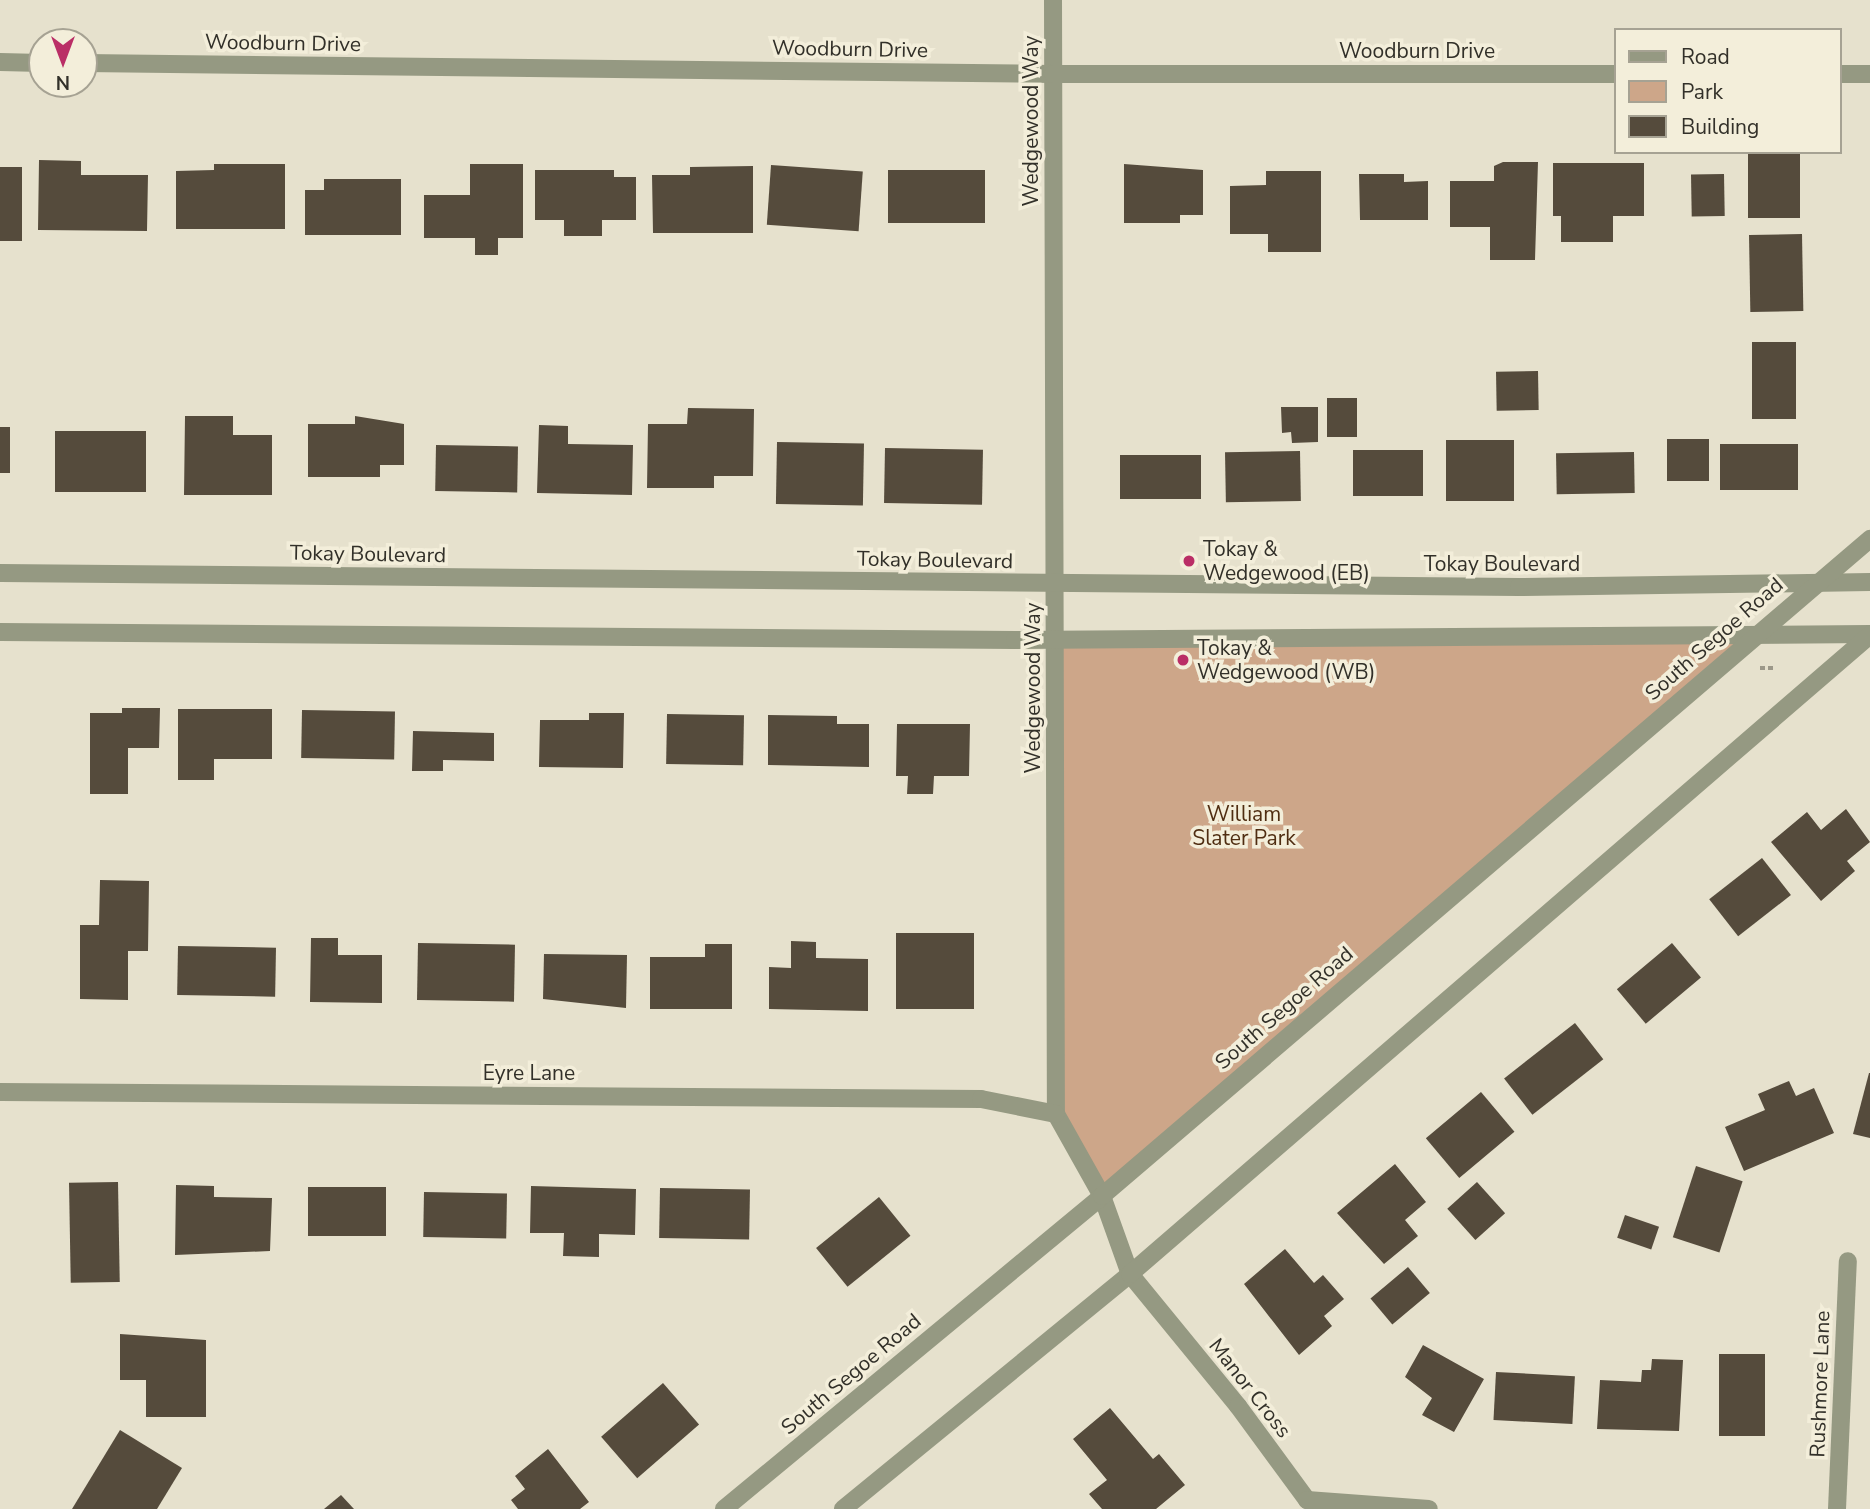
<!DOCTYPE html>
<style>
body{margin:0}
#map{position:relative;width:1870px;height:1509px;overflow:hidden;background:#e6e1cd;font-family:"Nunito Sans",sans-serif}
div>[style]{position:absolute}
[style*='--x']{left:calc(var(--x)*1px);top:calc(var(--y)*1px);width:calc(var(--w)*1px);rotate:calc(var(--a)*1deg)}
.green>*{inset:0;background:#cda689}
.building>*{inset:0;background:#554b3c;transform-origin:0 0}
.path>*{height:4.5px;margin-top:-2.25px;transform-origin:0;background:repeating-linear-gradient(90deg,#9c9889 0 5px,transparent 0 8.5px)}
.minor>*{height:18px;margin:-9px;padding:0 9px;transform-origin:9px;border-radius:9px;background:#959982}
.dots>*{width:19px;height:19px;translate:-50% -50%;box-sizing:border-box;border:4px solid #f3eeda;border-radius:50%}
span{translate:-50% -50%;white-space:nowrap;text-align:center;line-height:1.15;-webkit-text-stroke:7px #f3eeda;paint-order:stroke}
.street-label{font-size:21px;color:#323029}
.poi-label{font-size:21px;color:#323029}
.left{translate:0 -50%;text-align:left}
.park-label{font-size:21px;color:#4f2d11}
.legend{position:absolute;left:1614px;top:28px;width:228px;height:126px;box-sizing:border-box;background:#f3eeda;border:2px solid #a6a293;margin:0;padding:9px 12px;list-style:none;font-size:21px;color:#323029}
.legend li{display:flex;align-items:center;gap:14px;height:35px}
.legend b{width:35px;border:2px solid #a6a293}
.north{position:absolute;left:28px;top:28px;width:70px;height:70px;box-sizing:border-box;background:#f3eeda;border:2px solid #a6a293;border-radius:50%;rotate:180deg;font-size:19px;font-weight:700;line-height:28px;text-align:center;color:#323029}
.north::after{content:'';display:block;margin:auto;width:24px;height:32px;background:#ba2e66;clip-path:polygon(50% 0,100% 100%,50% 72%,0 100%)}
</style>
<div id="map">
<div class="green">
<div style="clip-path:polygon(1756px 633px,1102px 1196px,1056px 1114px,1057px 640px)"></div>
</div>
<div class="building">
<div style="left:1748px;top:152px;width:52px;height:66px"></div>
<div style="clip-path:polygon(39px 160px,81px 161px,81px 175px,148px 175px,147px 231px,38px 230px)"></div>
<div style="clip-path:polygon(1503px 162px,1538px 162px,1535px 260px,1490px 260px,1490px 227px,1450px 227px,1450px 181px,1494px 181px,1494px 166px)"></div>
<div style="clip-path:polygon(1553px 163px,1644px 163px,1644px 216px,1613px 216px,1613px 242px,1561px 242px,1561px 216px,1553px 216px)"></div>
<div style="clip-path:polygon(214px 164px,285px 164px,285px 229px,176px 229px,176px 171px,214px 170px)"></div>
<div style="clip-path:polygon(470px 164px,523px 164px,523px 238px,498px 238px,498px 255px,475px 255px,475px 238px,424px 238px,424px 195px,470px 195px)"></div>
<div style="clip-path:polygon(1124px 164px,1203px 170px,1203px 215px,1180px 215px,1180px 223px,1124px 223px)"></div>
<div style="left:771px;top:165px;width:92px;height:60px;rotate:4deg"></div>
<div style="clip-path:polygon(753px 166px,753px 233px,653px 233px,652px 175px,690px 175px,690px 167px)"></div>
<div style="left:0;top:167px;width:22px;height:74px"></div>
<div style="clip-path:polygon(535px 170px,614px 170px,614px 177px,636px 177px,636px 220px,602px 220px,602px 236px,564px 236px,564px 220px,535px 220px)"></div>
<div style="left:888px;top:170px;width:97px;height:53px"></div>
<div style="clip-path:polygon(1266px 171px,1321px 171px,1321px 252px,1268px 252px,1268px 234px,1230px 234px,1230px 186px,1266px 185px)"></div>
<div style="clip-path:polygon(1359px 174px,1404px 174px,1404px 182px,1428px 181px,1428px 220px,1360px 220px)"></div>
<div style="left:1724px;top:174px;width:42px;height:33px;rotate:89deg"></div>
<div style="clip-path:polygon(324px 179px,401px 179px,401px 235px,305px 235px,305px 190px,324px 190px)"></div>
<div style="left:1802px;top:234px;width:77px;height:53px;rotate:89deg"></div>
<div style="left:1752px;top:342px;width:44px;height:77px"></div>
<div style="left:1538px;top:371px;width:39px;height:42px;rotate:89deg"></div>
<div style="left:1327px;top:398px;width:30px;height:39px"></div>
<div style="clip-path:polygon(1281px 407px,1318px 407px,1318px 442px,1292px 443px,1291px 432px,1282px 433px)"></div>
<div style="clip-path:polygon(688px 408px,754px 409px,753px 476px,714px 476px,714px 488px,647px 488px,648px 424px,687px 424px)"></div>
<div style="clip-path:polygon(185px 416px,233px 416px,233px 435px,272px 435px,272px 495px,184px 495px)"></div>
<div style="clip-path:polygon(355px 416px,404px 424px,404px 465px,380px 465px,380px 477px,308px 477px,308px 424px,355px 424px)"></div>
<div style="clip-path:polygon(539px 425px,568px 426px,568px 444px,633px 445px,632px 495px,537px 493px)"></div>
<div style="left:0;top:427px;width:10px;height:46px"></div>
<div style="left:55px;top:431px;width:91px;height:61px"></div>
<div style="left:1667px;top:439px;width:42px;height:42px"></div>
<div style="left:1446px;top:440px;width:68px;height:61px"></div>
<div style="left:777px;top:442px;width:87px;height:62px;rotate:1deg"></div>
<div style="left:1798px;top:444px;width:46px;height:78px;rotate:90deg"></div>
<div style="left:436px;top:445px;width:82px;height:46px;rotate:1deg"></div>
<div style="left:885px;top:448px;width:98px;height:55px;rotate:1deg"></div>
<div style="left:1353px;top:450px;width:70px;height:46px"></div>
<div style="left:1300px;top:451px;width:50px;height:75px;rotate:89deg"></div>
<div style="left:1634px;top:452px;width:41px;height:78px;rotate:89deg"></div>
<div style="left:1120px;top:455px;width:81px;height:44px"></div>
<div style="clip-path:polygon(122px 708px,160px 708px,159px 748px,128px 748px,128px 794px,90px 794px,90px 713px,122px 713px)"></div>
<div style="clip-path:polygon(178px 709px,272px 709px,272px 759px,214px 759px,214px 780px,178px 780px)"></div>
<div style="left:302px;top:710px;width:93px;height:48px;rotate:1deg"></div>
<div style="clip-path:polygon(589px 713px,624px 713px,623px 768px,539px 767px,540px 720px,589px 720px)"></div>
<div style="left:667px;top:714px;width:77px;height:50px;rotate:1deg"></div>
<div style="clip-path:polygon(768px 715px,837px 716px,837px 724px,869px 724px,869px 767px,768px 765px)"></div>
<div style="clip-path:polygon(897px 724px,970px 724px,969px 776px,934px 776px,933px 794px,907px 794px,908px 776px,896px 776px)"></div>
<div style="clip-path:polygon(413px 731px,494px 733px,494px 761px,443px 760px,443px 771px,412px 771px)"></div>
<div style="clip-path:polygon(1846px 809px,1870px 842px,1847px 861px,1855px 871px,1821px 901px,1771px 842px,1807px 812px,1821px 830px)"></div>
<div style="left:1762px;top:858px;width:47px;height:67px;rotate:52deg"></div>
<div style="clip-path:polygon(100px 880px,149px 881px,148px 951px,128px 951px,128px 1000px,80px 999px,80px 925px,99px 925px)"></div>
<div style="left:896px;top:933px;width:78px;height:76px"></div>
<div style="clip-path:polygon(311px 938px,338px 938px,338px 955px,382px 955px,382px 1003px,310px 1002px)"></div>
<div style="clip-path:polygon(791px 941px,816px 942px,816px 958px,868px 959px,868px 1011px,769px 1009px,769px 967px,791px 968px)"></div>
<div style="left:418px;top:943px;width:97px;height:57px;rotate:1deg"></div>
<div style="left:1672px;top:943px;width:45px;height:72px;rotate:50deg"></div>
<div style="clip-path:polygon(705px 944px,732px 944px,732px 1009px,650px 1009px,650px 957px,705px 957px)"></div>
<div style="left:178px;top:946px;width:98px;height:49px;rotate:1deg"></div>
<div style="clip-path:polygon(544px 954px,627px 955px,626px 1008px,543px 999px)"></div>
<div style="left:1575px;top:1023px;width:46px;height:90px;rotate:52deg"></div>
<div style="clip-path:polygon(1869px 1073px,1870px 1073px,1870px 1138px,1853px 1134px)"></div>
<div style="clip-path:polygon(1789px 1081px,1796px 1096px,1814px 1088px,1834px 1133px,1744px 1171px,1725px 1127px,1765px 1110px,1758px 1094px)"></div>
<div style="left:1481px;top:1092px;width:52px;height:72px;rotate:50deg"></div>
<div style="clip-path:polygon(1395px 1164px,1426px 1202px,1405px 1220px,1418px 1236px,1384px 1264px,1337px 1213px)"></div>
<div style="left:1696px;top:1166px;width:49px;height:75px;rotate:18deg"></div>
<div style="left:118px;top:1182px;width:100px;height:49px;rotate:89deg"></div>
<div style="left:1477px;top:1182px;width:42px;height:40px;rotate:48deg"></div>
<div style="clip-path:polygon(176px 1185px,214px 1186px,214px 1197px,272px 1198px,270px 1251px,175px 1255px)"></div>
<div style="clip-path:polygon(531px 1186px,636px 1189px,635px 1235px,599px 1234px,599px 1257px,563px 1256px,564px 1233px,530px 1233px)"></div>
<div style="left:308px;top:1187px;width:78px;height:49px"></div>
<div style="left:660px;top:1188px;width:90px;height:50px;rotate:1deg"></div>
<div style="left:424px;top:1192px;width:83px;height:45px;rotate:1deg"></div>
<div style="left:879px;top:1197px;width:50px;height:81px;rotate:51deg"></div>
<div style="left:1625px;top:1215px;width:36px;height:24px;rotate:19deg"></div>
<div style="clip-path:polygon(1285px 1249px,1314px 1283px,1323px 1275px,1344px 1299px,1324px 1316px,1332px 1326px,1299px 1355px,1244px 1284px)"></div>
<div style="left:1408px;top:1267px;width:34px;height:49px;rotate:50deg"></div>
<div style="clip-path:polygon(120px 1334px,206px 1340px,206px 1417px,146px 1417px,146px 1380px,120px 1380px)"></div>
<div style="clip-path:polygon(1423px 1345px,1484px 1379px,1454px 1432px,1422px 1415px,1432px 1398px,1405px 1377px)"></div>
<div style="left:1719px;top:1354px;width:46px;height:82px"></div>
<div style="clip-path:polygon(1652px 1359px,1683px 1360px,1679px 1431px,1597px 1429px,1600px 1380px,1641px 1382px,1642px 1370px,1651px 1370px)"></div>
<div style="left:1496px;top:1372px;width:79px;height:48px;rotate:3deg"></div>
<div style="left:663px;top:1383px;width:55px;height:82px;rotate:49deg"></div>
<div style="clip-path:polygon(1110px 1408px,1153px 1459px,1159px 1454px,1185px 1485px,1156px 1509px,1102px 1509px,1089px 1494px,1107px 1480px,1073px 1439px)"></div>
<div style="clip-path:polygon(120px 1430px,182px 1468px,157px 1509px,72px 1509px)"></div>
<div style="clip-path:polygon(548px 1449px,589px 1502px,580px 1509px,518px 1509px,511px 1500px,525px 1489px,515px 1476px)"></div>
<div style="clip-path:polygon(341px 1495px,354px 1509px,324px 1509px)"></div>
</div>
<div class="path">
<div style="--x:1760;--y:668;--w:13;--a:0"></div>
</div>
<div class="minor">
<div style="--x:1053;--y:0;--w:1114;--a:89.85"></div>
<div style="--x:1056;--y:1114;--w:94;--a:60.7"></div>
<div style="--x:1102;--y:1196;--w:83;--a:70.3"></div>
<div style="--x:1130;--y:1274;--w:171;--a:50.7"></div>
<div style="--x:1238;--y:1406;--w:117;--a:53.7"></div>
<div style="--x:1307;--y:1500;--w:122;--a:4.2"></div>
<div style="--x:0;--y:62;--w:42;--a:1.4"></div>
<div style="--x:84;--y:63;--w:969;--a:0.65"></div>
<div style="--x:1053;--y:74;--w:563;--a:0"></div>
<div style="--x:1840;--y:74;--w:30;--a:0"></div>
<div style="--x:0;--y:573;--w:1519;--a:0.53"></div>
<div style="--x:1519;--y:587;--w:351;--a:-0.8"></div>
<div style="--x:0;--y:632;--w:1015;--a:0.45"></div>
<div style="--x:1015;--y:640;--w:855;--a:-0.4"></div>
<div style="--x:0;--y:1092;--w:981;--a:0.41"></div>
<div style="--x:981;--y:1099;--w:76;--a:11.3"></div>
<div style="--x:724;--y:1509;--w:491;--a:-39.6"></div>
<div style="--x:1102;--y:1196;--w:1011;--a:-40.55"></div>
<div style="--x:843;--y:1509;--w:371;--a:-39.3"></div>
<div style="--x:1130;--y:1274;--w:978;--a:-40.81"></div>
<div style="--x:1837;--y:1509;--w:248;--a:-87.5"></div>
</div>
<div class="dots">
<div style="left:1189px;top:561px;background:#ba2e66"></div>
<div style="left:1183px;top:660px;background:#ba2e66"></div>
</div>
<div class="street-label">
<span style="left:283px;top:43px;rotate:1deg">Woodburn Drive</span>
<span style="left:850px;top:49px;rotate:1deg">Woodburn Drive</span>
<span style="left:1417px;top:51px">Woodburn Drive</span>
<span style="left:1031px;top:121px;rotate:-90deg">Wedgewood Way</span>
<span style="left:368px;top:554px;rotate:1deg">Tokay Boulevard</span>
<span style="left:935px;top:560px;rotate:1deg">Tokay Boulevard</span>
<span style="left:1502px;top:564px">Tokay Boulevard</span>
<span style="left:1714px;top:639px;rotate:-41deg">South Segoe Road</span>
<span style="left:1033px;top:688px;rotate:-90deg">Wedgewood Way</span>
<span style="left:1284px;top:1008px;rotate:-41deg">South Segoe Road</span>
<span style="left:529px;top:1073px">Eyre Lane</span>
<span style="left:851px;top:1374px;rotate:-40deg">South Segoe Road</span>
<span style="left:1820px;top:1384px;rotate:-88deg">Rushmore Lane</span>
<span style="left:1250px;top:1388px;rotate:52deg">Manor Cross</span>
</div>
<div class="poi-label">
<span class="left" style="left:1203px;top:561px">Tokay &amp;<br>Wedgewood (EB)</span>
<span class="left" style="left:1197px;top:660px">Tokay &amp;<br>Wedgewood (WB)</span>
</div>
<div class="park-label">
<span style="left:1244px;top:826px">William<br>Slater Park</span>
</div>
<ul class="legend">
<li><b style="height:9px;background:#959982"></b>Road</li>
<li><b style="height:19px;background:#cda689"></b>Park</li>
<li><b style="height:19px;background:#554b3c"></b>Building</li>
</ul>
<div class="north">N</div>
</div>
